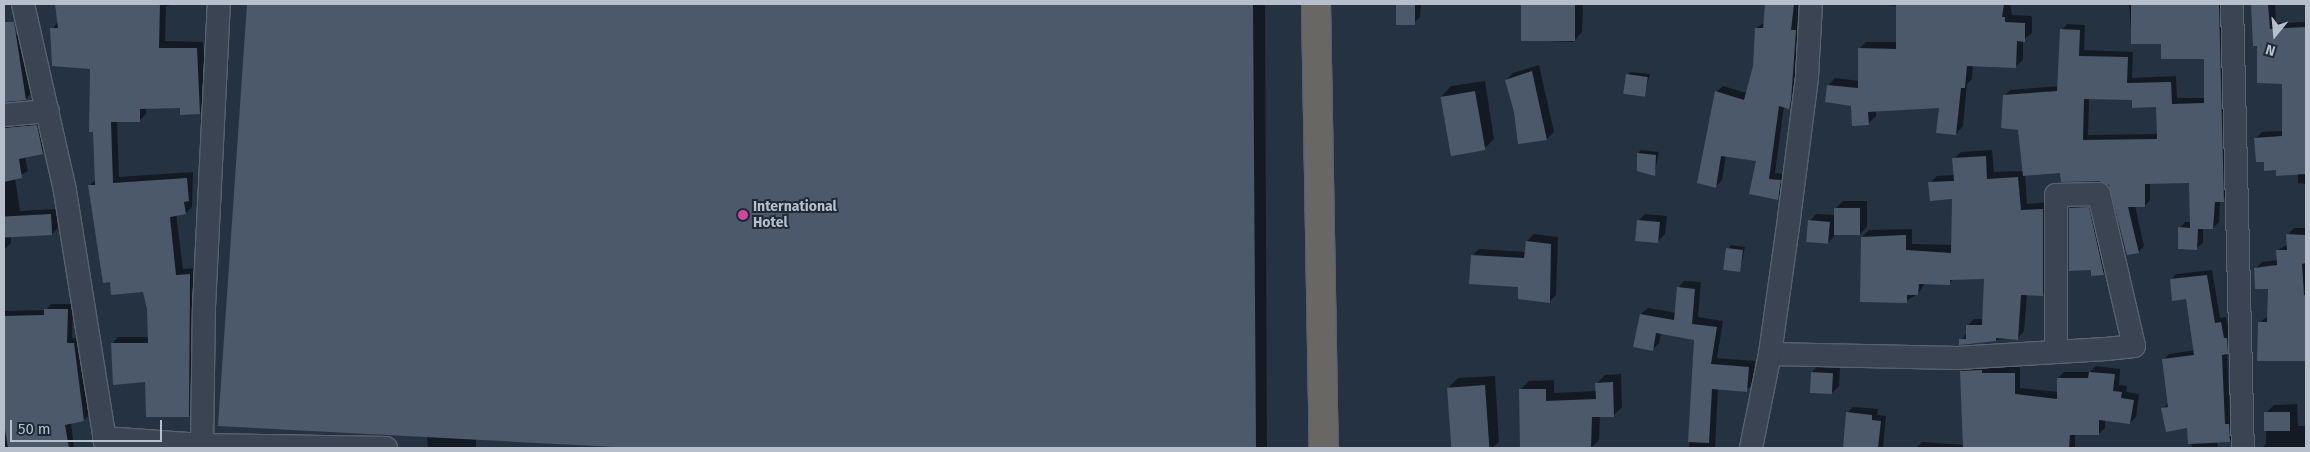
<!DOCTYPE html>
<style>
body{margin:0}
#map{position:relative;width:2310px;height:452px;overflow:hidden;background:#253242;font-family:"Fira Sans",sans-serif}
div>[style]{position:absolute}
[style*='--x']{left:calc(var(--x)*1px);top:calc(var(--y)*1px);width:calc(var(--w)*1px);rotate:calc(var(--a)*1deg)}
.shadow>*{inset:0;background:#0007}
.building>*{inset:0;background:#4c596b;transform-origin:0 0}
.roads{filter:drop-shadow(1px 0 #58626f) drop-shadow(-1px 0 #58626f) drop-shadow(0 1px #58626f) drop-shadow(0 -1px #58626f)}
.minor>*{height:22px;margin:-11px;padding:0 11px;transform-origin:11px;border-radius:11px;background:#3a4452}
.trunk>*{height:28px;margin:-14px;padding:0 14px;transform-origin:14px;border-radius:14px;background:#686764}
.dots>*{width:14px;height:14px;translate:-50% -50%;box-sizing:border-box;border:2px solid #1e2937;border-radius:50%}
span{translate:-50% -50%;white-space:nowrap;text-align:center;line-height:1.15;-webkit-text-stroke:4px #1e2937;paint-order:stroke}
.poi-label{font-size:14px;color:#b7bfcc;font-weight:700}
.left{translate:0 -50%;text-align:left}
.frame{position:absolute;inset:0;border:5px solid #b7bfcc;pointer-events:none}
.north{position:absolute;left:2250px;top:10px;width:50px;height:50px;-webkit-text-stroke:4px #1e2937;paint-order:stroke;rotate:197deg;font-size:14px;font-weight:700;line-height:20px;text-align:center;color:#b7bfcc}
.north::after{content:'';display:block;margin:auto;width:18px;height:22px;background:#b7bfcc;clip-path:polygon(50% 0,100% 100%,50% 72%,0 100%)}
.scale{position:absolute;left:10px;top:420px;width:152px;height:22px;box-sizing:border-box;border:2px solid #b7bfcc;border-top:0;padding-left:6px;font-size:15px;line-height:18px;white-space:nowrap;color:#b7bfcc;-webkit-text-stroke:4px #1e2937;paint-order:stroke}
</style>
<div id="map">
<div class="shadow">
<div style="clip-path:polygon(56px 4px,177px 4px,166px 6px,165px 41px,203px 42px,207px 106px,200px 113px,181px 107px,146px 108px,146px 114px,139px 121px,117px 121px,119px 177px,193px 172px,192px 207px,186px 213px,176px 214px,183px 269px,197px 268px,195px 409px,189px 416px,147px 381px,112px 344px,118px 337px,149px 337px,148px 309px,144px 290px,111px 280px,89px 186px,96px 179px,91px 68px,52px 29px,58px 22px)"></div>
<div style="clip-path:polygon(248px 4px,1265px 4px,1267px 448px,630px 448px,476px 439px,476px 448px,428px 448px,427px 436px,219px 425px)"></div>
<div style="clip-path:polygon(1397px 4px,1421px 4px,1420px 17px,1413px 24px,1397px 24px)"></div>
<div style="clip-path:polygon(1522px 4px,1583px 4px,1582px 32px,1573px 42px,1521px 40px)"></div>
<div style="clip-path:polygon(1766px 4px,1799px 4px,1797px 24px,1802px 24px,1795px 101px,1788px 107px,1784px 106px,1775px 173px,1786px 174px,1784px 191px,1778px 197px,1757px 160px,1726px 155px,1722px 180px,1716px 186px,1698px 182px,1716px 92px,1723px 86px,1747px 93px,1754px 66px,1756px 28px,1765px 22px)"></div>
<div style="clip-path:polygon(1871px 4px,2010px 4px,2012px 15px,2032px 16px,2032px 33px,2023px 40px,2023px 60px,2015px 67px,1973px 65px,1972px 79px,1967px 84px,1963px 126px,1956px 134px,1940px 107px,1876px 110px,1876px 116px,1868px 124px,1853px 105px,1828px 86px,1835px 78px,1859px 81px,1859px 49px,1866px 42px,1897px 42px,1897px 6px)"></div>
<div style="clip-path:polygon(evenodd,2129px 4px,2225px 4px,2229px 195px,2220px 201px,2219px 222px,2213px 228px,2203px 227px,2203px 243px,2197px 248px,2180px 228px,2185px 222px,2191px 222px,2190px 182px,2150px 182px,2150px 200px,2145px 206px,2135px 206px,2144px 246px,2139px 252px,2113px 190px,2105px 181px,2061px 171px,2025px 175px,2027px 204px,2049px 202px,2049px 288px,2042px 295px,2027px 294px,2024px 331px,2018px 338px,1960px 343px,1967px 332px,1967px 326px,1974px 319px,1983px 319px,1985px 278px,1954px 278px,1949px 284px,1925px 283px,1918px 294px,1906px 301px,1862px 237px,1869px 230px,1912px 229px,1912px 244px,1953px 245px,1953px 198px,1930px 183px,1937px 176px,1955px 175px,1954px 159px,1961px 152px,1992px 150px,1994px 172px,2024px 171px,2019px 128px,2004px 96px,2010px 90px,2059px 86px,2062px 30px,2067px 24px,2085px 25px,2084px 50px,2133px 52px,2132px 78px,2176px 76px,2177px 98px,2205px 98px,2205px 58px,2162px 43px,2132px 43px,2129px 4px,2089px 98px,2133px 99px,2157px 106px,2158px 134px,2088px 135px,2089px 98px)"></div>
<div style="clip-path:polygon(2253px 4px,2275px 4px,2276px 23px,2306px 22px,2306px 184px,2298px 183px,2298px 173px,2277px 169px,2265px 161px,2256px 138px,2262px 132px,2283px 131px,2283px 82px,2258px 44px)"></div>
<div style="clip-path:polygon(23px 34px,31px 93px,26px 99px,4px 102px,4px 36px)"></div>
<div style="clip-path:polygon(1539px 65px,1554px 132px,1547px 139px,1519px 143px,1515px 112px,1506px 80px,1513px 73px)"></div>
<div style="clip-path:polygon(1630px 72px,1650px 74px,1644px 97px,1627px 75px)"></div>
<div style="clip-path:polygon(1485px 81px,1494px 139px,1484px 149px,1442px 96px,1451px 86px)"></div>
<div style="clip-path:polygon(4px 120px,42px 120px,48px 147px,43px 152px,25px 157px,28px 171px,15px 178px,20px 211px,56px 209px,58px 228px,52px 234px,11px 236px,11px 243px,5px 249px)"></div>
<div style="clip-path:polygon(1641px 150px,1659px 152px,1654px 175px,1638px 170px,1638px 153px)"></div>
<div style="clip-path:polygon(1843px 201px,1867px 201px,1867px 227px,1860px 234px,1836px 234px,1829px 242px,1810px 221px,1816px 214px,1836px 215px,1836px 208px)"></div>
<div style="clip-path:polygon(2076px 203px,2094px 203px,2109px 269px,2104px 274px,2092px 269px,2070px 208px)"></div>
<div style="clip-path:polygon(1645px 214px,1667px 216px,1665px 234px,1658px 241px,1638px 221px)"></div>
<div style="clip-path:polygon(2294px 228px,2306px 228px,2306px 360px,2258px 359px,2259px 323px,2268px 316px,2270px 287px,2255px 269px,2262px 262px,2278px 260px,2278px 250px,2288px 244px,2287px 235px)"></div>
<div style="clip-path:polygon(1534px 234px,1558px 237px,1556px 295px,1549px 302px,1472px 256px,1479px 249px,1526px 252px,1527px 241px)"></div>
<div style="clip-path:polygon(1731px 245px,1745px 247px,1740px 270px,1728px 249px)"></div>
<div style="clip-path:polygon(2212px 270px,2220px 318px,2226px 317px,2232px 347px,2227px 353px,2230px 420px,2234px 419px,2235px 436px,2229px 441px,2217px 442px,2218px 448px,2192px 448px,2188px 426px,2163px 409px,2168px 403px,2164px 359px,2169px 354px,2195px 350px,2187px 298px,2171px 280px,2176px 274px)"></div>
<div style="clip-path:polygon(1684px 281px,1701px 282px,1698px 317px,1723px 321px,1717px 358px,1755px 361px,1753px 384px,1746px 390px,1718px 388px,1715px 448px,1689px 448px,1695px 339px,1661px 333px,1659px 343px,1652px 350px,1641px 314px,1648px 308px,1676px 313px,1678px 288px)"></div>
<div style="clip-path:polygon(51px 304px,73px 304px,72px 338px,79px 338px,89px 415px,84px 420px,71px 423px,74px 448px,4px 448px,4px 408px,44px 405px,42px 382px,4px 383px,4px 311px,46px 310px)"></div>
<div style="clip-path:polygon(1819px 365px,1840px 366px,1839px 386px,1832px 393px,1812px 372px)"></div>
<div style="clip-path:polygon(1967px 365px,2020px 367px,2020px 388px,2058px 392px,2058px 378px,2064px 372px,2090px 372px,2096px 366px,2120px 369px,2119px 385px,2127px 386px,2126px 392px,2139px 394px,2136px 417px,2130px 423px,2105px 420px,2105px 428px,2099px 434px,2075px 434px,2075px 448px,1916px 448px,1922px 442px,1964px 445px,1961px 371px)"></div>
<div style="clip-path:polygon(1621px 374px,1622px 407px,1613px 416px,1600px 416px,1599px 440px,1591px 448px,1522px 448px,1521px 389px,1529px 381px,1554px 380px,1554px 393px,1597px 391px,1597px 383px,1605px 375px)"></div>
<div style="clip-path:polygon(1495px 376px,1499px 442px,1492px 448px,1452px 448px,1448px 388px,1458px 378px)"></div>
<div style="clip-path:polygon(2297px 404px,2298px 426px,2306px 426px,2306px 448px,2262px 448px,2266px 444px,2266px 413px,2274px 405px)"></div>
<div style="clip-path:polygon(1853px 407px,1878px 409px,1877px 415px,1886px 416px,1883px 448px,1844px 448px,1847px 413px)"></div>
</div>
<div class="building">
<div style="clip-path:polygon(55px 4px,160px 4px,159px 48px,197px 48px,200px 114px,180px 115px,180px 108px,140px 109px,140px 122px,111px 122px,113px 183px,187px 178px,189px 201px,184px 202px,186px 214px,170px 217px,176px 275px,190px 274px,189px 417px,146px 417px,145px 382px,113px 385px,111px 343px,148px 343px,147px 309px,143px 292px,111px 295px,110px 282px,103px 283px,88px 185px,95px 185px,93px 132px,89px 132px,90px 69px,52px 66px,50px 28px,58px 28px)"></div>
<div style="clip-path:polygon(247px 4px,1253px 4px,1256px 448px,631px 448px,218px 426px)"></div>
<div style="left:1396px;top:4px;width:19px;height:21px"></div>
<div style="left:1521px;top:4px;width:54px;height:37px"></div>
<div style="clip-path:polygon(1765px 4px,1794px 4px,1791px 30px,1796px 30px,1791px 101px,1789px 109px,1779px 106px,1769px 179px,1781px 180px,1778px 200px,1749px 194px,1756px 161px,1721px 156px,1716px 188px,1697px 183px,1715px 91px,1744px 100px,1753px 66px,1755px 28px,1763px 28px)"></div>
<div style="clip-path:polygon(1896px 4px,2004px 4px,2002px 17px,2005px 17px,2005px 22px,2025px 23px,2025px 42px,2017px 41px,2016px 68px,1967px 66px,1965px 88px,1961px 88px,1956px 135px,1936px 133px,1939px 108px,1868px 112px,1869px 125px,1852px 126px,1851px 106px,1825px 102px,1827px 85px,1858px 88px,1858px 48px,1896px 49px)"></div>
<div style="clip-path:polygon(evenodd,2131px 4px,2219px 4px,2224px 202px,2215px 202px,2213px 229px,2198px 229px,2197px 250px,2178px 249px,2178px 227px,2190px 228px,2189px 183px,2145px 184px,2145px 207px,2128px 207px,2139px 253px,2127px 255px,2109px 185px,2099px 181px,2061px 182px,2060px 173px,2023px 176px,2018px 130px,2001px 128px,2003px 95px,2057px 91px,2060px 29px,2080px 30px,2079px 56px,2128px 57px,2127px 83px,2171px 82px,2172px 104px,2204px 103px,2204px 59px,2161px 59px,2161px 44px,2131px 44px,2131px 4px,2084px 99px,2132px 100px,2132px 108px,2156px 107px,2157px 139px,2083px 140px,2084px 99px)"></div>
<div style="clip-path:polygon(2268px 4px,2270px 29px,2306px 27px,2306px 174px,2276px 176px,2276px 170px,2264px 171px,2264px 162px,2256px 162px,2254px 138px,2282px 136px,2282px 84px,2257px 83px,2257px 46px,2253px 46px,2251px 5px)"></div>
<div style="clip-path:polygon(4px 22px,14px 22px,26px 100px,4px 102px)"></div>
<div style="clip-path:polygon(1532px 71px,1547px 140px,1518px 144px,1514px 112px,1505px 80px)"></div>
<div style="left:1626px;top:74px;width:22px;height:20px;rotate:8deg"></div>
<div style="left:1475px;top:91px;width:60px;height:35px;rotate:80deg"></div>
<div style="clip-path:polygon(37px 125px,43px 154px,19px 159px,22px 178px,4px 182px,4px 128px)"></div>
<div style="clip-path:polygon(1637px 153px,1656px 155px,1655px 176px,1637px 171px)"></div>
<div style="clip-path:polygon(1986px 156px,1987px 179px,2018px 177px,2021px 210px,2043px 209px,2043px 296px,2021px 295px,2018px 340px,1996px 338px,1996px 341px,1959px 345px,1959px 339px,1966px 339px,1966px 325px,1982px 325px,1984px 279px,1950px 280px,1950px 285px,1919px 284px,1918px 295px,1907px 295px,1907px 303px,1860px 302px,1861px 237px,1906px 235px,1906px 250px,1951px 253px,1952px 199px,1930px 201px,1928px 182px,1954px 181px,1952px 158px)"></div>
<div style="clip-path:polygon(2089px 207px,2104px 275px,2091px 276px,2091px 270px,2069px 271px,2069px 208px)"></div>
<div style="left:1834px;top:208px;width:26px;height:27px"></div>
<div style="left:51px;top:214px;width:21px;height:47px;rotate:87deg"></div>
<div style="left:1637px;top:220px;width:23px;height:21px;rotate:5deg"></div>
<div style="left:1808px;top:220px;width:22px;height:22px;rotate:5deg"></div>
<div style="clip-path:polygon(2286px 234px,2306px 235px,2306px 263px,2302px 264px,2304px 295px,2306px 296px,2306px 361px,2257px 361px,2258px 322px,2267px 322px,2268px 289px,2255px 289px,2254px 268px,2277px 265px,2276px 250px,2287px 250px)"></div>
<div style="clip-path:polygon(1526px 241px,1551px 244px,1550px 303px,1518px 299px,1518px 287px,1469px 284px,1471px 255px,1524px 258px)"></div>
<div style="left:1726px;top:248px;width:17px;height:22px;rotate:7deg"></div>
<div style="clip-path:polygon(2207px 275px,2215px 323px,2221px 322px,2224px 338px,2227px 338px,2228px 354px,2222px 355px,2225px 424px,2229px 424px,2230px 442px,2188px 444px,2187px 428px,2166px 432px,2161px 408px,2168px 407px,2162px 359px,2194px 355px,2186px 299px,2172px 301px,2170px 279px)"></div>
<div style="clip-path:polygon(1677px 287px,1695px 289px,1692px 324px,1717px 327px,1711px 364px,1749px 367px,1747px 392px,1712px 389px,1709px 443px,1688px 442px,1694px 340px,1656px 333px,1653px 351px,1633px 347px,1640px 314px,1674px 320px)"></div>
<div style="clip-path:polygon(44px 309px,68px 309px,67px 343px,74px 343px,84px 421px,65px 425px,69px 448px,8px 448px,4px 424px,4px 316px,44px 315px)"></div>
<div style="clip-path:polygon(1982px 370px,1982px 373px,2015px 373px,2015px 394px,2057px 399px,2057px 378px,2088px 378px,2089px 372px,2115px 374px,2113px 391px,2122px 392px,2121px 398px,2134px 400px,2130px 424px,2099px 420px,2099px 435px,2070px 435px,2069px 448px,1963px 448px,1960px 371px)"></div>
<div style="left:1811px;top:372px;width:22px;height:21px;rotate:3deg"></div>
<div style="clip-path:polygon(1613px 382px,1614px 417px,1592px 417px,1591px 448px,1520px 448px,1519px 389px,1546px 389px,1546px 401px,1596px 399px,1595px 383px)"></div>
<div style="left:1485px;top:385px;width:63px;height:38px;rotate:86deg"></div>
<div style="clip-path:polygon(1846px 412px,1872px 415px,1872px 420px,1881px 421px,1878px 448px,1843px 448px)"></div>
<div style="left:2264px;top:412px;width:26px;height:19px"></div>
</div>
<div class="roads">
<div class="minor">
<div style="--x:23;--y:4;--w:192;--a:77.3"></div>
<div style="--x:65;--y:191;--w:260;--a:80.9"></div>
<div style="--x:2232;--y:4;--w:444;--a:88.6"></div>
<div style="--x:4;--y:115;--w:44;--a:-5.2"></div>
<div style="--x:1770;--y:354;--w:187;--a:1.2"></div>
<div style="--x:1957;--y:358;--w:99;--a:-3.5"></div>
<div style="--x:2056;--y:352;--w:50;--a:-3.4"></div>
<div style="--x:2106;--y:349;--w:28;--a:-6"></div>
<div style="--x:2134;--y:346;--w:156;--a:-103"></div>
<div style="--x:2099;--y:194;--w:43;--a:178.7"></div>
<div style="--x:2056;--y:195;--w:157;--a:90"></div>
<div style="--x:104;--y:438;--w:98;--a:4.1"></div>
<div style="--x:202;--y:445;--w:184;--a:0.9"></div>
<div style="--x:202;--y:445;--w:138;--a:-89.2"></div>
<div style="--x:204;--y:307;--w:303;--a:-87.2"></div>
<div style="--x:1751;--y:448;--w:96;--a:-78.6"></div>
<div style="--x:1770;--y:354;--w:137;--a:-82"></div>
<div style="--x:1789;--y:218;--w:142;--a:-82.7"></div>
<div style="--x:1807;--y:77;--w:73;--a:-86.9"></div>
</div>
<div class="trunk">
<div style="--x:1316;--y:4;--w:444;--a:89"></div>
</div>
</div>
<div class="dots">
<div style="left:743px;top:215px;background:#d1479c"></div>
</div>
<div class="poi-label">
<span class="left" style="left:753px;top:215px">International<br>Hotel</span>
</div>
<div class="frame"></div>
<div class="north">N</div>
<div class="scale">50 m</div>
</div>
